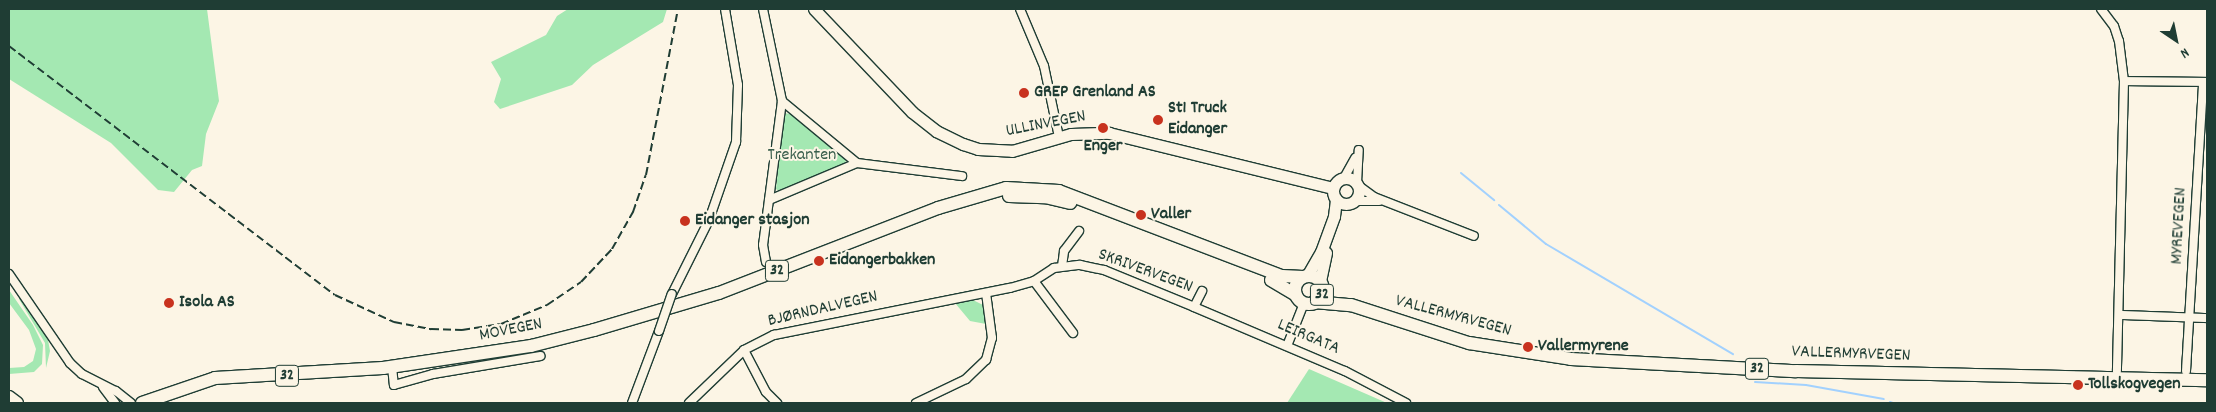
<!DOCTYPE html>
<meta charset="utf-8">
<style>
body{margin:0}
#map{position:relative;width:2216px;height:412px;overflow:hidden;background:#fcf5e5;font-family:Dekko,sans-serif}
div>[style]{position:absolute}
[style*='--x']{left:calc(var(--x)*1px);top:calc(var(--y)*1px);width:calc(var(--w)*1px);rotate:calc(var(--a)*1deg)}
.green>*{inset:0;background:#a4e8b2}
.stream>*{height:2px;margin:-1px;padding:0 1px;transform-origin:1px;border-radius:1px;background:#a2d1fe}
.roads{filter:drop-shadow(1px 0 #1f3d34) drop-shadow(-1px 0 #1f3d34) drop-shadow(0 1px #1f3d34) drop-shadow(0 -1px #1f3d34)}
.minor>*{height:8px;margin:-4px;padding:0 4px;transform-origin:4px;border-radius:4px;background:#fcf5e5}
.secondary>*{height:11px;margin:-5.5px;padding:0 5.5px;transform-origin:5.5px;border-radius:5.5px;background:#fcf5e5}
.secondary>.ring{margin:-5.5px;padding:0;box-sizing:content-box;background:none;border:11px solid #fcf5e5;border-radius:50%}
.primary>*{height:12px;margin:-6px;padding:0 6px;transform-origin:6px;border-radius:6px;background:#fcf5e5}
.primary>.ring{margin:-6px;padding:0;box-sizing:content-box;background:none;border:12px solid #fcf5e5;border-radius:50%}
.rail>*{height:2px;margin-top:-1px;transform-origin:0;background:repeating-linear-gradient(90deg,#1f3d34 0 8px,transparent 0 12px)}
.bridges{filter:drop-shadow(1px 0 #1f3d34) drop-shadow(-1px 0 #1f3d34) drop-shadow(0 1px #1f3d34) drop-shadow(0 -1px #1f3d34)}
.minor-bridge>*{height:8px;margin:-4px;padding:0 4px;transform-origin:4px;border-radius:4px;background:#fcf5e5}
.dots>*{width:14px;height:14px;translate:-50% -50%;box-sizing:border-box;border:2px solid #fcf5e5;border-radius:50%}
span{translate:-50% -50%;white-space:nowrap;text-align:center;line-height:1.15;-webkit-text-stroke:4px #fcf5e5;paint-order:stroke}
.shield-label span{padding:1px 4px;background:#fcf5e5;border:1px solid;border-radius:4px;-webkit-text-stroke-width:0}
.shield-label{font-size:16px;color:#1f3d34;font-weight:700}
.poi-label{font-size:18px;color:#1f3d34;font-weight:700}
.left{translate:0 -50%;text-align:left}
.street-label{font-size:18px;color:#1f3d34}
.park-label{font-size:18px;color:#3a5f4d}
.frame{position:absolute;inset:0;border:10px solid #1f3d34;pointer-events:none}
.north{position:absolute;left:2151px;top:15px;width:50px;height:50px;-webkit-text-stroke:4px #fcf5e5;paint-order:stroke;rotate:146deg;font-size:14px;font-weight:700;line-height:20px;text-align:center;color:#1f3d34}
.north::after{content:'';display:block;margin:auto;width:18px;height:22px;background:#1f3d34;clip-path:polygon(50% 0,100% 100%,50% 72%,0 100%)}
</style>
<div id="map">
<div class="green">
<div style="clip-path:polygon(9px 9px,207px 9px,219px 101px,206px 134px,202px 166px,192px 170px,174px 192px,158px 190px,111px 143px,9px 79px)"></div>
<div style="clip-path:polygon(568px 9px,667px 9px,663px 22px,593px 65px,572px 85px,500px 109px,494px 102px,501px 79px,491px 62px,546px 35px,557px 16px)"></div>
<div style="clip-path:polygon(784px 113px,790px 114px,845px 154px,846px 165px,780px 192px,776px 189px)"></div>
<div style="clip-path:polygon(9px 290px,33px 325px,43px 345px,42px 364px,34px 372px,9px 374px,9px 368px,24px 367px,33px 361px,36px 349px,29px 330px,9px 303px)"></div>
<div style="clip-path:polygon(21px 297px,48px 340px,50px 351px,46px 368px,45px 343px,19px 299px)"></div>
<div style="clip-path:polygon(973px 300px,983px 305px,986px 324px,970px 321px,955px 303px)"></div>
<div style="clip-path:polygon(1309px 369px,1387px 403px,1287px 403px)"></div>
</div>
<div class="stream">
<div style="--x:1461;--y:173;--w:43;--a:39.3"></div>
<div style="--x:1499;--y:205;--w:61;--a:39.7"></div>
<div style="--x:1546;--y:244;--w:217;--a:30.5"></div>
<div style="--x:1755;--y:382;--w:51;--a:3.4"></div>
<div style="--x:1806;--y:385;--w:79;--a:10.2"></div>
<div style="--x:1890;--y:402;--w:3;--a:18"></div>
</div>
<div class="roads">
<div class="minor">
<div style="--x:763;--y:9;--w:94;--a:78.3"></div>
<div style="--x:782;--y:101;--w:145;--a:97.5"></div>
<div style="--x:763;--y:245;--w:17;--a:80"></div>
<div style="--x:1020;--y:9;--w:62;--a:67.2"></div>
<div style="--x:1044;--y:66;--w:73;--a:78.1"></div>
<div style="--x:2101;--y:9;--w:21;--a:53"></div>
<div style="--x:2114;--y:26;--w:16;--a:72"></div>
<div style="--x:2119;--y:41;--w:40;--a:82.9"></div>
<div style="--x:2124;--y:81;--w:290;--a:91.4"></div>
<div style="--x:2124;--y:81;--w:83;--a:0.7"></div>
<div style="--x:782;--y:101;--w:97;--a:39.6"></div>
<div style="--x:1344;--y:178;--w:23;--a:-61"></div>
<div style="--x:1357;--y:183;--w:33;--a:-87"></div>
<div style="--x:1359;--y:186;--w:19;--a:36"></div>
<div style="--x:1374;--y:197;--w:107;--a:21.3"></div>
<div style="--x:769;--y:200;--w:95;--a:-22.8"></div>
<div style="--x:857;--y:163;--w:106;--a:7.1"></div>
<div style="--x:1356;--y:201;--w:23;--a:0"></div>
<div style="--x:1062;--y:266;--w:15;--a:-82"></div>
<div style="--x:1064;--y:251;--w:25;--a:-53"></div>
<div style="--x:9;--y:274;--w:108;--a:55.6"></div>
<div style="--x:70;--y:363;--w:16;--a:43"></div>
<div style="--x:82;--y:374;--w:38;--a:27"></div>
<div style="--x:116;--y:391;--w:19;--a:39"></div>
<div style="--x:1034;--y:281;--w:65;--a:53.1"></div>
<div style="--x:672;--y:294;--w:83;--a:-63.4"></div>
<div style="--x:709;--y:220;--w:83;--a:-70.9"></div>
<div style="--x:736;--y:142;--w:57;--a:-88"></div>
<div style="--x:738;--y:85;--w:77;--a:-99.7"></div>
<div style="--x:1194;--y:307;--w:164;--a:23"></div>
<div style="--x:1345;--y:371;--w:69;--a:27.7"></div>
<div style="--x:2120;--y:315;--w:87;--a:2"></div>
<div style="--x:1287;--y:346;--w:46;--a:-68.4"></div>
<div style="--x:744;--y:350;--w:47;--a:62.4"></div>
<div style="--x:766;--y:392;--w:16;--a:45"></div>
<div style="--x:392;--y:367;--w:18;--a:84"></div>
<div style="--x:394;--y:385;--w:41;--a:-15.8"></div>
<div style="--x:433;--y:374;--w:109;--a:-9.5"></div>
<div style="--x:2186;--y:371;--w:289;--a:-86.6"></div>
<div style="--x:103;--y:387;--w:20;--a:53"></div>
<div style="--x:632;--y:403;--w:77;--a:-69.4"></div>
<div style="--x:689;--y:403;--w:76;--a:-43.9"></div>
<div style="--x:744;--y:350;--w:34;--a:-27"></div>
<div style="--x:774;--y:335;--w:241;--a:-11.3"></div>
<div style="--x:1010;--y:288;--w:25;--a:-16"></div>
<div style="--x:1034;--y:281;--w:24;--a:-33"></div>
<div style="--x:1054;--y:268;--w:26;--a:-7"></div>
<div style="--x:1080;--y:265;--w:25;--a:12"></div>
<div style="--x:1104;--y:270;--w:97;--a:22.3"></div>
<div style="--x:1194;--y:307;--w:18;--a:-63"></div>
<div style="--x:916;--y:403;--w:55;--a:-25.6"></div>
<div style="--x:966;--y:379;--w:28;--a:-44"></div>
<div style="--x:986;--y:360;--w:23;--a:-75"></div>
<div style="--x:992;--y:338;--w:45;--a:-97.6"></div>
</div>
<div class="secondary">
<div style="--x:814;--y:9;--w:142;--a:46.4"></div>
<div style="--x:912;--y:112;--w:31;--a:38"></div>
<div style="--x:936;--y:131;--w:30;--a:26"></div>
<div style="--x:963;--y:144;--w:16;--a:18"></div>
<div style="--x:978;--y:149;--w:34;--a:3"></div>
<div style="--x:1012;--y:151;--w:61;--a:-16.1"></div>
<div style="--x:1071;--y:134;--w:38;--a:-2"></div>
<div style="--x:1109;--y:133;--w:231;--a:13.8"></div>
<div class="ring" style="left:1333px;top:178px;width:15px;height:15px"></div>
<div style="--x:1307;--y:276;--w:28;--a:-60"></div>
<div style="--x:1321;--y:252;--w:38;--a:-70"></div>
<div style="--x:1334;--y:216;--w:17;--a:-83"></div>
<div style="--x:1320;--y:281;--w:29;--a:-78"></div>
</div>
<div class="primary">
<div style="--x:1009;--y:196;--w:36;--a:2"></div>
<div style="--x:1045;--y:197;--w:26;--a:13"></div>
<div class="ring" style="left:1295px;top:276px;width:16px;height:16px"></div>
<div style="--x:1271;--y:280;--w:29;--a:31"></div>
<div style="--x:1314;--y:302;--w:37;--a:5"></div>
<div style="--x:1351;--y:305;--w:124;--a:17.9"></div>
<div style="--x:1469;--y:343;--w:103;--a:8.9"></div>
<div style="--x:1571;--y:359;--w:225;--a:3.1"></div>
<div style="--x:1796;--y:371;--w:411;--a:1.3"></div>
<div style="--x:9;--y:397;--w:10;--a:37"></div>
<div style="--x:142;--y:403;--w:77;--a:-18.9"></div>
<div style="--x:215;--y:378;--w:168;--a:-3.4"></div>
<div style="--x:383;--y:368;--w:150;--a:-8.5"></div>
<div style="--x:531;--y:346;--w:65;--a:-14.3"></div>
<div style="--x:594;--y:330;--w:130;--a:-16.5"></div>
<div style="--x:719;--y:293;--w:235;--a:-21.2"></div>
<div style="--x:938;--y:208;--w:71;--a:-16.4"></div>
<div style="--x:1006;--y:188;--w:53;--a:3.2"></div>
<div style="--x:1059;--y:191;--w:239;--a:20.9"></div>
<div style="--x:1282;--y:276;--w:21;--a:3"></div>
</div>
</div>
<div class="rail">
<div style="--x:9;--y:46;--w:410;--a:37.4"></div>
<div style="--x:335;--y:295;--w:65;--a:24.6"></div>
<div style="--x:394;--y:322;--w:38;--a:11"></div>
<div style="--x:431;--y:329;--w:31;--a:2"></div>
<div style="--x:462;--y:330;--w:39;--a:-9"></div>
<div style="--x:501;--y:324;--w:50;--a:-22.4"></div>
<div style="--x:547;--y:305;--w:41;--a:-34.1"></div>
<div style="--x:581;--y:282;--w:45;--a:-46.8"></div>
<div style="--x:612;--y:249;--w:43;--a:-60.4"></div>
<div style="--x:633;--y:212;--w:39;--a:-71"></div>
<div style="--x:646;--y:175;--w:169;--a:-79.1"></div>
</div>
<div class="bridges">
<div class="minor-bridge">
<div style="--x:659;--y:331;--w:39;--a:-71"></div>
</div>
</div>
<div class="dots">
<div style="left:1024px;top:93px;background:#c8321e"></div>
<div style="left:1158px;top:120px;background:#c8321e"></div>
<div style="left:1103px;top:128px;background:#c8321e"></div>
<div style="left:1141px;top:215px;background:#c8321e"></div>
<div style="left:685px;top:221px;background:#c8321e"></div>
<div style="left:819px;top:261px;background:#c8321e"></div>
<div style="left:169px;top:303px;background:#c8321e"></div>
<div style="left:1528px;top:347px;background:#c8321e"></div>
<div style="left:2078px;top:385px;background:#c8321e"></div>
</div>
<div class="shield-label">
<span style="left:777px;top:271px">32</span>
<span style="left:1322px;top:295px">32</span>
<span style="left:1757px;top:369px">32</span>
<span style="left:287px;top:376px">32</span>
</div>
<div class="poi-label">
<span class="left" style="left:1034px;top:93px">GREP Grenland AS</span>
<span class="left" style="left:1168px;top:120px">St1 Truck<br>Eidanger</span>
<span style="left:1103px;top:147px">Enger</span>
<span class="left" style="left:1151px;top:215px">Valler</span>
<span class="left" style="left:695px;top:221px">Eidanger stasjon</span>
<span class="left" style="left:829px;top:261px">Eidangerbakken</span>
<span class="left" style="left:179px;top:303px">Isola AS</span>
<span class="left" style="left:1538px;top:347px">Vallermyrene</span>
<span class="left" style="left:2088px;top:385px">Tollskogvegen</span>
</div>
<div class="street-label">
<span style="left:1046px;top:125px;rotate:-11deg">ULLINVEGEN</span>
<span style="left:2180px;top:226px;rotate:-87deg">MYREVEGEN</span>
<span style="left:1145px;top:272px;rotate:20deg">SKRIVERVEGEN</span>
<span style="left:823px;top:310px;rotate:-13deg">BJØRNDALVEGEN</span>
<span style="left:1453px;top:317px;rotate:15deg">VALLERMYRVEGEN</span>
<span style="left:511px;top:331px;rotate:-11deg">MOVEGEN</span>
<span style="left:1308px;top:338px;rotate:23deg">LEIRGATA</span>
<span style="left:1851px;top:355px;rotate:2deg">VALLERMYRVEGEN</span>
</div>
<div class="park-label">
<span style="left:802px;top:156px">Trekanten</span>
</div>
<div class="frame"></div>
<div class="north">N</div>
</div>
